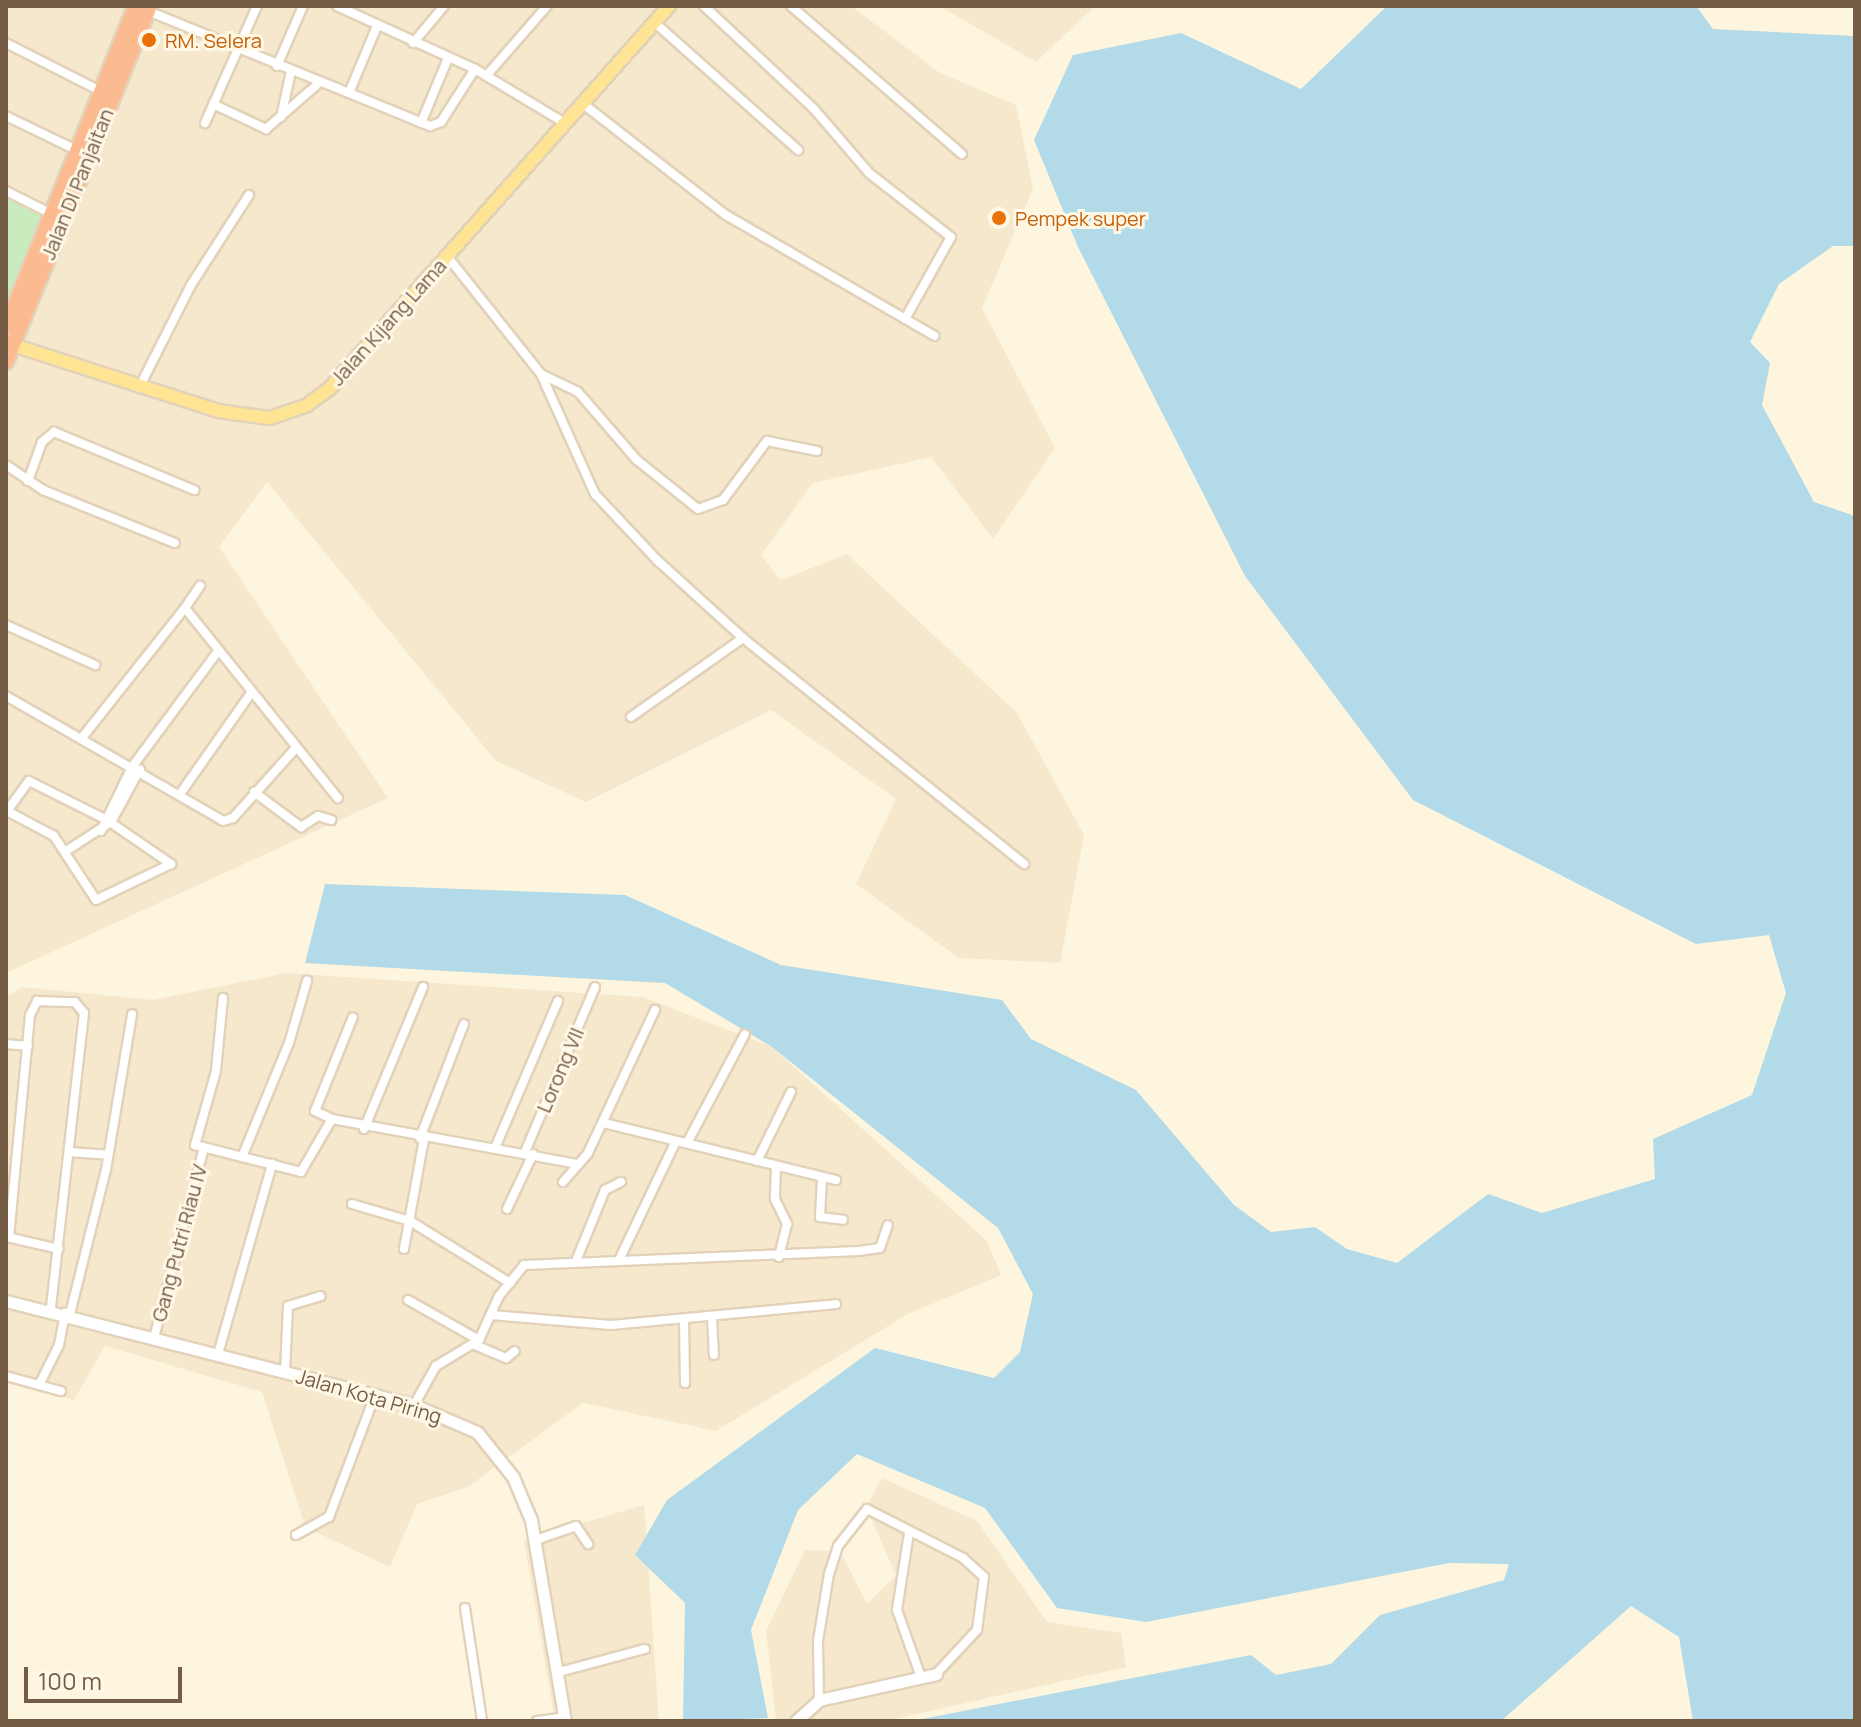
<!DOCTYPE html>
<style>
body{margin:0}
#map{position:relative;width:1861px;height:1727px;overflow:hidden;background:#fef5df;font-family:Manrope,sans-serif}
div>[style]{position:absolute}
[style*='--x']{left:calc(var(--x)*1px);top:calc(var(--y)*1px);width:calc(var(--w)*1px);rotate:calc(var(--a)*1deg)}
.residential>*{inset:0;background:#f6e8cd}
.green>*{inset:0;background:#caebbd}
.water>*{inset:0;background:#b3dae8}
.roads{filter:drop-shadow(2px 0 #e2d2ba) drop-shadow(-2px 0 #e2d2ba) drop-shadow(0 2px #e2d2ba) drop-shadow(0 -2px #e2d2ba)}
.street>*{height:8px;margin:-4px;padding:0 4px;transform-origin:4px;border-radius:4px;background:#fff}
.secondary>*{height:11px;margin:-5.5px;padding:0 5.5px;transform-origin:5.5px;border-radius:5.5px;background:#fff}
.primary>*{height:12px;margin:-6px;padding:0 6px;transform-origin:6px;border-radius:6px;background:#ffe494}
.highway>*{height:14px;margin:-7px;padding:0 7px;transform-origin:7px;border-radius:7px;background:#fcba91}
.dots>*{width:22px;height:22px;translate:-50% -50%;box-sizing:border-box;border:4px solid #fff8e6;border-radius:50%}
span{translate:-50% -50%;white-space:nowrap;text-align:center;line-height:1.15;-webkit-text-stroke:6px #fff8e6;paint-order:stroke}
.food-label{font-size:20px;color:#c56008}
.left{translate:0 -50%;text-align:left}
.street-label{font-size:20px;color:#755c45}
.frame{position:absolute;inset:0;border:8px solid #755c45;pointer-events:none}
.scale{position:absolute;left:24px;top:1667px;width:158px;height:36px;box-sizing:border-box;border:4px solid #755c45;border-top:0;padding-left:10px;font-size:24px;line-height:28px;white-space:nowrap;color:#755c45;-webkit-text-stroke:6px #fff8e6;paint-order:stroke}
</style>
<div id="map">
<div class="residential">
<div style="clip-path:polygon(6px 6px,851px 6px,940px 73px,1016px 105px,1033px 189px,982px 308px,1055px 448px,993px 539px,931px 457px,813px 483px,761px 555px,781px 580px,847px 554px,1017px 713px,1084px 835px,1060px 963px,959px 958px,856px 884px,896px 799px,771px 710px,586px 802px,496px 761px,267px 482px,219px 547px,388px 798px,6px 973px)"></div>
<div style="clip-path:polygon(939px 6px,1095px 6px,1036px 62px)"></div>
<div style="clip-path:polygon(286px 973px,643px 997px,772px 1047px,987px 1241px,1001px 1275px,908px 1314px,716px 1431px,583px 1403px,468px 1487px,417px 1504px,390px 1567px,305px 1527px,262px 1392px,105px 1346px,74px 1400px,6px 1380px,6px 997px,22px 987px,153px 1000px)"></div>
<div style="clip-path:polygon(882px 1478px,977px 1521px,1047px 1622px,1121px 1633px,1126px 1667px,886px 1721px,776px 1721px,766px 1631px,805px 1550px,840px 1551px,867px 1604px,896px 1575px,866px 1507px)"></div>
<div style="clip-path:polygon(644px 1505px,659px 1721px,555px 1721px,524px 1540px)"></div>
</div>
<div class="green">
<div style="clip-path:polygon(6px 198px,43px 217px,6px 305px)"></div>
</div>
<div class="water">
<div style="clip-path:polygon(1387px 6px,1696px 6px,1713px 29px,1855px 36px,1855px 246px,1833px 246px,1779px 284px,1750px 342px,1770px 363px,1762px 405px,1814px 502px,1855px 516px,1855px 1721px,1693px 1721px,1679px 1637px,1631px 1606px,1501px 1721px,912px 1721px,1251px 1655px,1276px 1675px,1331px 1664px,1380px 1615px,1504px 1580px,1509px 1564px,1449px 1563px,1146px 1622px,1057px 1608px,985px 1508px,857px 1454px,798px 1510px,751px 1630px,768px 1718px,683px 1721px,685px 1603px,635px 1555px,667px 1500px,875px 1348px,994px 1378px,1020px 1352px,1033px 1294px,998px 1228px,772px 1047px,665px 983px,305px 963px,325px 884px,625px 895px,781px 965px,1002px 1000px,1031px 1039px,1136px 1090px,1234px 1205px,1271px 1232px,1315px 1227px,1347px 1249px,1397px 1263px,1488px 1194px,1542px 1213px,1655px 1179px,1653px 1139px,1752px 1095px,1786px 993px,1769px 935px,1696px 944px,1413px 800px,1245px 576px,1078px 247px,1034px 140px,1073px 55px,1181px 33px,1301px 89px)"></div>
</div>
<div class="roads">
<div class="street">
<div style="--x:337;--y:6;--w:152;--a:24.5"></div>
<div style="--x:475;--y:69;--w:105;--a:31"></div>
<div style="--x:704;--y:6;--w:151;--a:43.1"></div>
<div style="--x:814;--y:109;--w:84;--a:49.3"></div>
<div style="--x:869;--y:173;--w:104;--a:38"></div>
<div style="--x:951;--y:237;--w:94;--a:119.3"></div>
<div style="--x:791;--y:6;--w:226;--a:40.9"></div>
<div style="--x:148;--y:11;--w:305;--a:22.2"></div>
<div style="--x:430;--y:126;--w:12;--a:-20"></div>
<div style="--x:441;--y:122;--w:63;--a:-57.3"></div>
<div style="--x:654;--y:22;--w:193;--a:41.6"></div>
<div style="--x:6;--y:43;--w:108;--a:27"></div>
<div style="--x:413;--y:43;--w:48;--a:-50"></div>
<div style="--x:277;--y:66;--w:65;--a:-66.6"></div>
<div style="--x:487;--y:75;--w:91;--a:-49"></div>
<div style="--x:349;--y:93;--w:73;--a:-67.3"></div>
<div style="--x:582;--y:103;--w:182;--a:37.9"></div>
<div style="--x:726;--y:215;--w:241;--a:30.1"></div>
<div style="--x:213;--y:104;--w:59;--a:25.3"></div>
<div style="--x:266;--y:129;--w:72;--a:-41"></div>
<div style="--x:6;--y:116;--w:80;--a:25.9"></div>
<div style="--x:281;--y:117;--w:47;--a:-77.7"></div>
<div style="--x:205;--y:123;--w:128;--a:-66"></div>
<div style="--x:421;--y:123;--w:70;--a:-67.4"></div>
<div style="--x:6;--y:191;--w:51;--a:26.6"></div>
<div style="--x:447;--y:256;--w:151;--a:51.5"></div>
<div style="--x:541;--y:374;--w:132;--a:65.8"></div>
<div style="--x:595;--y:494;--w:91;--a:46.8"></div>
<div style="--x:657;--y:560;--w:116;--a:42.2"></div>
<div style="--x:743;--y:638;--w:361;--a:38.8"></div>
<div style="--x:541;--y:374;--w:41;--a:25.9"></div>
<div style="--x:578;--y:392;--w:90;--a:49.1"></div>
<div style="--x:637;--y:460;--w:78;--a:38.8"></div>
<div style="--x:698;--y:509;--w:27;--a:-20"></div>
<div style="--x:723;--y:500;--w:74;--a:-53.3"></div>
<div style="--x:767;--y:441;--w:51;--a:11.3"></div>
<div style="--x:139;--y:388;--w:115;--a:-63.2"></div>
<div style="--x:191;--y:285;--w:107;--a:-57.2"></div>
<div style="--x:6;--y:465;--w:45;--a:34"></div>
<div style="--x:43;--y:490;--w:142;--a:21.9"></div>
<div style="--x:28;--y:481;--w:41;--a:-70.3"></div>
<div style="--x:42;--y:442;--w:16;--a:-40"></div>
<div style="--x:54;--y:432;--w:152;--a:22.5"></div>
<div style="--x:185;--y:608;--w:27;--a:-56"></div>
<div style="--x:6;--y:625;--w:98;--a:24.2"></div>
<div style="--x:6;--y:696;--w:250;--a:29.9"></div>
<div style="--x:223;--y:821;--w:10;--a:-17"></div>
<div style="--x:233;--y:818;--w:93;--a:-48.1"></div>
<div style="--x:631;--y:717;--w:137;--a:-35.2"></div>
<div style="--x:81;--y:739;--w:167;--a:-51.6"></div>
<div style="--x:185;--y:608;--w:244;--a:51.2"></div>
<div style="--x:29;--y:781;--w:87;--a:26.6"></div>
<div style="--x:107;--y:820;--w:78;--a:34.5"></div>
<div style="--x:171;--y:864;--w:83;--a:154.4"></div>
<div style="--x:96;--y:900;--w:77;--a:-123.3"></div>
<div style="--x:54;--y:836;--w:53;--a:-152"></div>
<div style="--x:7;--y:811;--w:37;--a:-54"></div>
<div style="--x:254;--y:792;--w:59;--a:36.7"></div>
<div style="--x:301;--y:827;--w:20;--a:-33"></div>
<div style="--x:318;--y:816;--w:14;--a:17"></div>
<div style="--x:180;--y:794;--w:123;--a:-54.9"></div>
<div style="--x:101;--y:831;--w:71;--a:-64.2"></div>
<div style="--x:132;--y:767;--w:144;--a:-53.4"></div>
<div style="--x:66;--y:851;--w:54;--a:-32.8"></div>
<div style="--x:111;--y:822;--w:60;--a:-61.3"></div>
<div style="--x:223;--y:998;--w:73;--a:95.5"></div>
<div style="--x:216;--y:1071;--w:77;--a:105.8"></div>
<div style="--x:195;--y:1145;--w:109;--a:14.3"></div>
<div style="--x:301;--y:1172;--w:61;--a:-59.7"></div>
<div style="--x:332;--y:1119;--w:249;--a:10.4"></div>
<div style="--x:6;--y:1044;--w:22;--a:5"></div>
<div style="--x:332;--y:1119;--w:19;--a:-155"></div>
<div style="--x:315;--y:1111;--w:101;--a:-68"></div>
<div style="--x:604;--y:1123;--w:239;--a:13.8"></div>
<div style="--x:364;--y:1129;--w:154;--a:-67.4"></div>
<div style="--x:420;--y:1138;--w:122;--a:-68.9"></div>
<div style="--x:687;--y:1143;--w:123;--a:-62"></div>
<div style="--x:495;--y:1148;--w:160;--a:-66.8"></div>
<div style="--x:69;--y:1152;--w:39;--a:4"></div>
<div style="--x:525;--y:1152;--w:179;--a:-67"></div>
<div style="--x:242;--y:1157;--w:123;--a:-67.6"></div>
<div style="--x:289;--y:1043;--w:65;--a:-73.8"></div>
<div style="--x:757;--y:1161;--w:77;--a:-63.8"></div>
<div style="--x:776;--y:1166;--w:33;--a:92"></div>
<div style="--x:775;--y:1199;--w:28;--a:64"></div>
<div style="--x:787;--y:1224;--w:34;--a:104"></div>
<div style="--x:822;--y:1178;--w:39;--a:93"></div>
<div style="--x:820;--y:1217;--w:23;--a:7"></div>
<div style="--x:563;--y:1182;--w:38;--a:-49"></div>
<div style="--x:588;--y:1153;--w:158;--a:-64.9"></div>
<div style="--x:352;--y:1204;--w:60;--a:16.3"></div>
<div style="--x:410;--y:1221;--w:118;--a:31.8"></div>
<div style="--x:507;--y:1209;--w:61;--a:-64.7"></div>
<div style="--x:7;--y:1237;--w:53;--a:13"></div>
<div style="--x:9;--y:1237;--w:223;--a:-84.6"></div>
<div style="--x:30;--y:1015;--w:16;--a:-63"></div>
<div style="--x:37;--y:1001;--w:38;--a:2"></div>
<div style="--x:75;--y:1002;--w:14;--a:51"></div>
<div style="--x:84;--y:1013;--w:298;--a:96.4"></div>
<div style="--x:404;--y:1249;--w:112;--a:-79.7"></div>
<div style="--x:619;--y:1260;--w:132;--a:-64.4"></div>
<div style="--x:576;--y:1261;--w:77;--a:-67.8"></div>
<div style="--x:605;--y:1190;--w:18;--a:-27"></div>
<div style="--x:408;--y:1300;--w:81;--a:29.4"></div>
<div style="--x:70;--y:1314;--w:148;--a:-76"></div>
<div style="--x:106;--y:1170;--w:158;--a:-80.5"></div>
<div style="--x:491;--y:1315;--w:120;--a:4.8"></div>
<div style="--x:611;--y:1325;--w:226;--a:-5.3"></div>
<div style="--x:712;--y:1318;--w:37;--a:87"></div>
<div style="--x:684;--y:1320;--w:63;--a:89.1"></div>
<div style="--x:154;--y:1338;--w:196;--a:-75.3"></div>
<div style="--x:475;--y:1345;--w:34;--a:23"></div>
<div style="--x:506;--y:1358;--w:11;--a:-38"></div>
<div style="--x:218;--y:1354;--w:198;--a:-74.1"></div>
<div style="--x:285;--y:1372;--w:66;--a:-87.4"></div>
<div style="--x:288;--y:1306;--w:34;--a:-17"></div>
<div style="--x:6;--y:1376;--w:57;--a:15.3"></div>
<div style="--x:39;--y:1385;--w:45;--a:-63.4"></div>
<div style="--x:59;--y:1345;--w:33;--a:-79"></div>
<div style="--x:414;--y:1405;--w:45;--a:-60.6"></div>
<div style="--x:436;--y:1366;--w:50;--a:-31.2"></div>
<div style="--x:479;--y:1340;--w:48;--a:-65.6"></div>
<div style="--x:499;--y:1296;--w:40;--a:-51"></div>
<div style="--x:524;--y:1265;--w:335;--a:-2.4"></div>
<div style="--x:859;--y:1251;--w:21;--a:-8"></div>
<div style="--x:880;--y:1248;--w:24;--a:-71"></div>
<div style="--x:909;--y:1533;--w:78;--a:98.9"></div>
<div style="--x:897;--y:1610;--w:71;--a:70.3"></div>
<div style="--x:296;--y:1535;--w:38;--a:-29"></div>
<div style="--x:329;--y:1517;--w:130;--a:-69.3"></div>
<div style="--x:536;--y:1540;--w:42;--a:-19.3"></div>
<div style="--x:576;--y:1526;--w:22;--a:56"></div>
<div style="--x:465;--y:1608;--w:114;--a:81.4"></div>
<div style="--x:559;--y:1672;--w:89;--a:-15"></div>
<div style="--x:819;--y:1700;--w:59;--a:-91"></div>
<div style="--x:818;--y:1641;--w:68;--a:-80.7"></div>
<div style="--x:829;--y:1574;--w:29;--a:-72"></div>
<div style="--x:838;--y:1546;--w:47;--a:-51.9"></div>
<div style="--x:867;--y:1509;--w:108;--a:27"></div>
<div style="--x:963;--y:1558;--w:28;--a:42"></div>
<div style="--x:984;--y:1577;--w:53;--a:97.5"></div>
<div style="--x:977;--y:1630;--w:60;--a:133"></div>
<div style="--x:537;--y:1721;--w:28;--a:-8"></div>
</div>
<div class="secondary">
<div style="--x:6;--y:1301;--w:421;--a:14.3"></div>
<div style="--x:414;--y:1405;--w:69;--a:23.2"></div>
<div style="--x:477;--y:1432;--w:58;--a:51.3"></div>
<div style="--x:513;--y:1477;--w:47;--a:67.3"></div>
<div style="--x:531;--y:1520;--w:204;--a:80.4"></div>
<div style="--x:796;--y:1721;--w:31;--a:-42"></div>
<div style="--x:819;--y:1700;--w:120;--a:-12.5"></div>
</div>
<div class="primary">
<div style="--x:13;--y:345;--w:215;--a:17.8"></div>
<div style="--x:218;--y:411;--w:52;--a:7.7"></div>
<div style="--x:270;--y:418;--w:39;--a:-19"></div>
<div style="--x:307;--y:405;--w:29;--a:-36"></div>
<div style="--x:330;--y:388;--w:511;--a:-48.41"></div>
</div>
<div class="highway">
<div style="--x:6;--y:327;--w:346;--a:-68"></div>
<div style="--x:6;--y:362;--w:384;--a:-68"></div>
</div>
</div>
<div class="dots">
<div style="left:149px;top:40px;background:#e8710a"></div>
<div style="left:999px;top:218px;background:#e8710a"></div>
</div>
<div class="food-label">
<span class="left" style="left:165px;top:40px">RM. Selera</span>
<span class="left" style="left:1015px;top:218px">Pempek super</span>
</div>
<div class="street-label">
<span style="left:77px;top:184px;rotate:-68deg">Jalan DI Panjaitan</span>
<span style="left:388px;top:322px;rotate:-48deg">Jalan Kijang Lama</span>
<span style="left:560px;top:1070px;rotate:-67deg">Lorong VII</span>
<span style="left:179px;top:1243px;rotate:-75deg">Gang Putri Riau IV</span>
<span style="left:369px;top:1396px;rotate:16deg">Jalan Kota Piring</span>
</div>
<div class="frame"></div>
<div class="scale">100 m</div>
</div>
